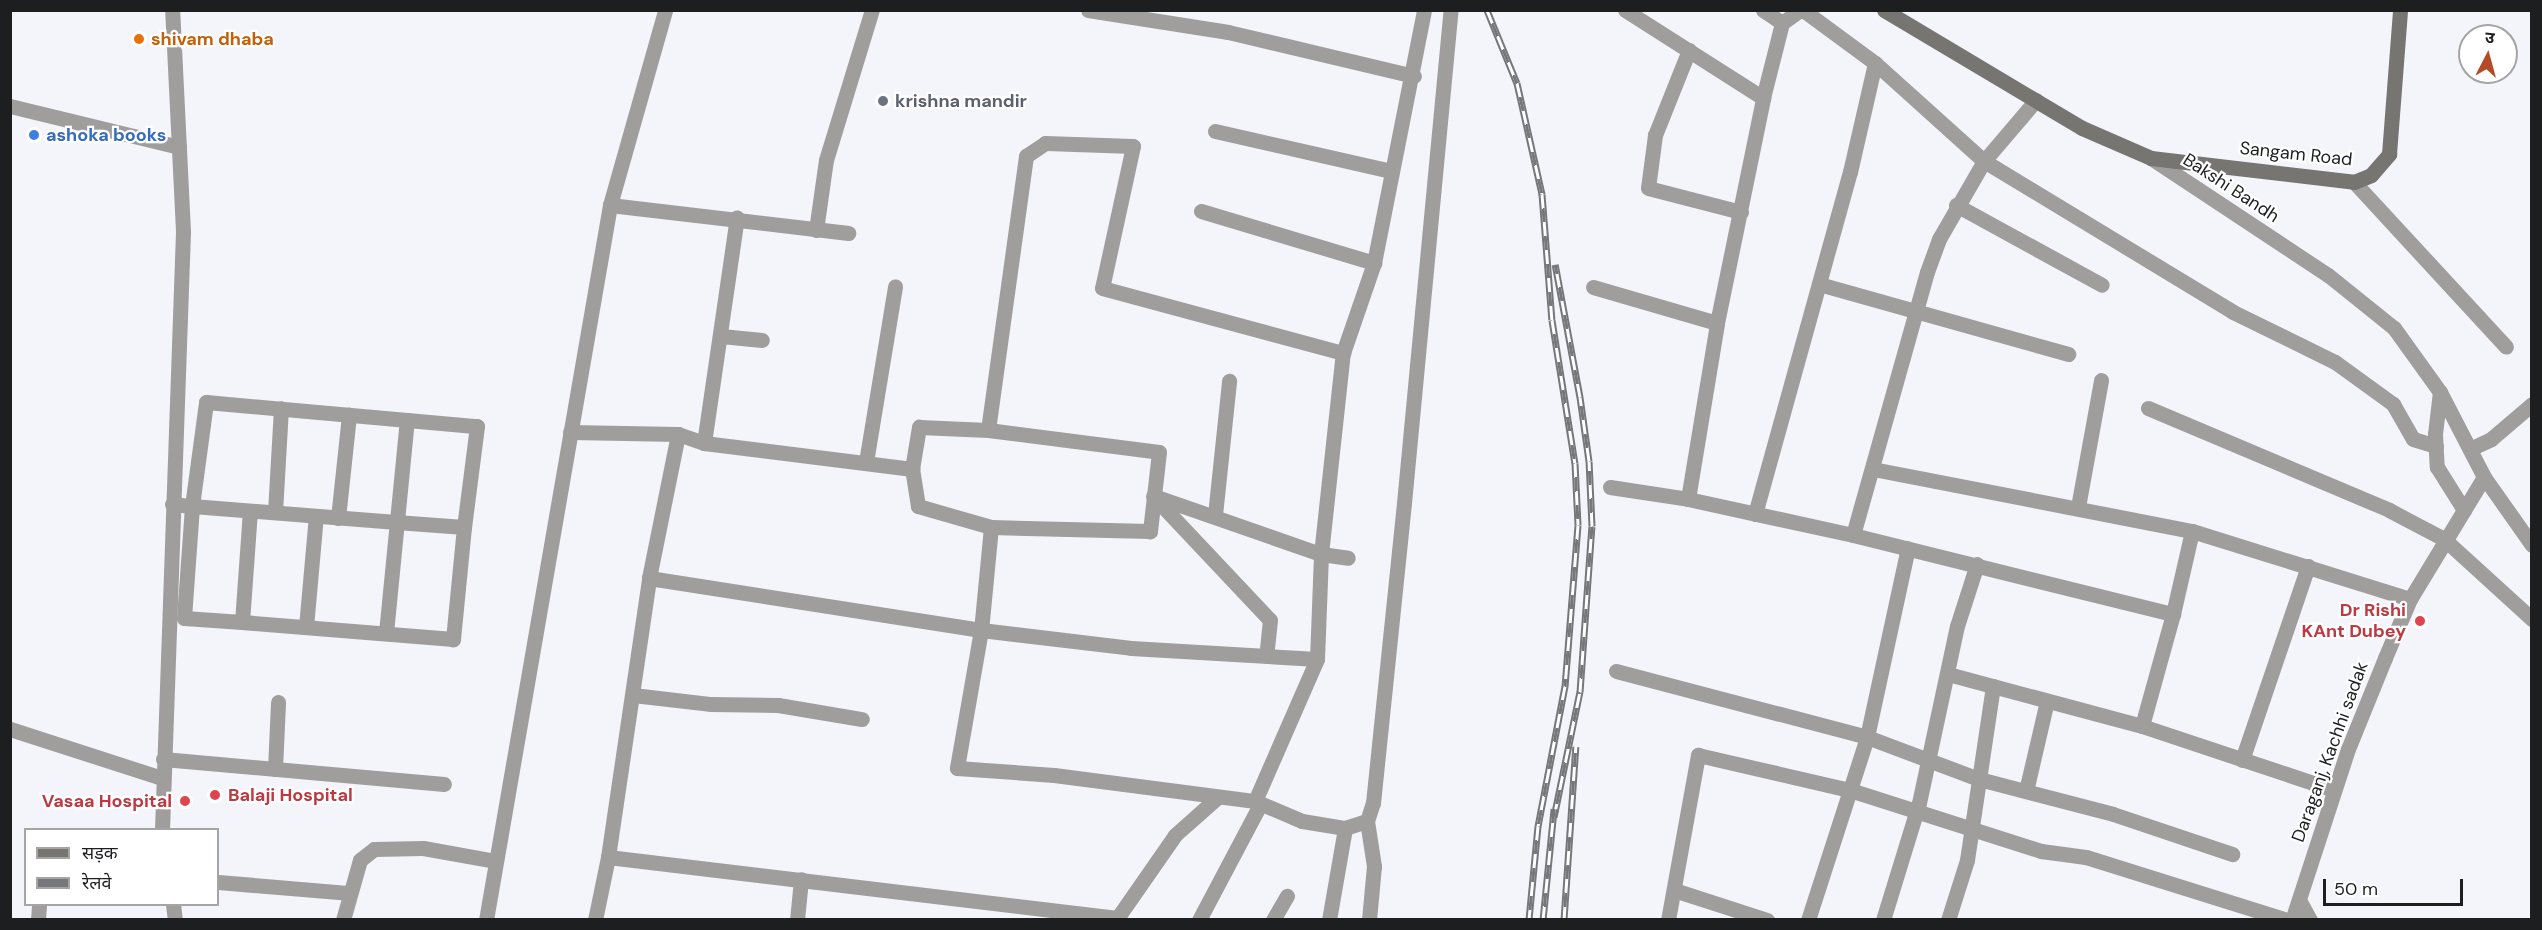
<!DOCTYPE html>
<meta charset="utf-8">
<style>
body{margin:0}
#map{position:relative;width:2542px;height:930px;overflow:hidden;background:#f3f5fa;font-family:"DM Sans","Noto Sans Devanagari",sans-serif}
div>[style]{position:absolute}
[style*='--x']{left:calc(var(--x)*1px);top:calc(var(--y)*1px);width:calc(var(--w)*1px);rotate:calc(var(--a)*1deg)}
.minor>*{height:15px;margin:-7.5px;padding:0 7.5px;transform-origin:7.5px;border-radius:7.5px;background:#9f9e9d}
.tertiary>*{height:15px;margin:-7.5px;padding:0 7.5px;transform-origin:7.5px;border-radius:7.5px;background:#9f9e9d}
.secondary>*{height:15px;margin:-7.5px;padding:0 7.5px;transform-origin:7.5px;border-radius:7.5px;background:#777572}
.rail>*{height:7px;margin-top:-3.5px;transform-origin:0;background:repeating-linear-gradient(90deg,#fff 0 14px,#76777a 0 28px);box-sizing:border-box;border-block:2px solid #76777a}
.dots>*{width:16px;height:16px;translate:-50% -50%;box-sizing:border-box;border:3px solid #fff;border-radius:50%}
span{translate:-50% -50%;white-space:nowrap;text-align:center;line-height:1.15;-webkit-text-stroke:4.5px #fff;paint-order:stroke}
.food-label{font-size:18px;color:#c56008;font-weight:700}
.left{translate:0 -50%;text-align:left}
.worship-label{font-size:18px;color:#5b616d;font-weight:700}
.shop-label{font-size:18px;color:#366cbe;font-weight:700}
.street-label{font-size:18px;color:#1d1e20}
.health-label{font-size:18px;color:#be3a42;font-weight:700}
.right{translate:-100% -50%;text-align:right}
.frame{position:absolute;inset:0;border:12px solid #1d1e20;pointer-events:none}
.legend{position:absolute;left:24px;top:828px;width:195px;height:78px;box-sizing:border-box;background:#fff;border:2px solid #a5a5a6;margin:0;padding:8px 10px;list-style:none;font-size:18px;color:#1d1e20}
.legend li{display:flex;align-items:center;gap:12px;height:30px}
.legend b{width:30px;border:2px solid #a5a5a6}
.north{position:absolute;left:2458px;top:24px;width:60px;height:60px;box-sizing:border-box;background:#fff;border:2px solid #a5a5a6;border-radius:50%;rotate:6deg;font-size:16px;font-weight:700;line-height:24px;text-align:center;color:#1d1e20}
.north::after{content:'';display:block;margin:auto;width:21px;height:27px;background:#b34b28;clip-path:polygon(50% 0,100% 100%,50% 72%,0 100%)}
.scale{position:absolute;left:2323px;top:879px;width:140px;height:27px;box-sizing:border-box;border:3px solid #1d1e20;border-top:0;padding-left:8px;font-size:18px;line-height:21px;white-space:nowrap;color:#1d1e20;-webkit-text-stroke:4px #fff;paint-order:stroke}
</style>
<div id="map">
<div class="minor">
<div style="--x:1088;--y:10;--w:142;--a:8.9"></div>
<div style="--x:1228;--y:32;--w:191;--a:13.3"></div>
<div style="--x:1625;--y:10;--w:164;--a:32.5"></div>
<div style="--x:1763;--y:10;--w:23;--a:34"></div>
<div style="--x:1803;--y:10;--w:89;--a:36.4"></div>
<div style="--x:1875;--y:63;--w:147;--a:42"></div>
<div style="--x:1984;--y:161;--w:291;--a:31.2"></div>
<div style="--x:2233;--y:312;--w:114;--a:26.1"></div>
<div style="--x:2335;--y:362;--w:72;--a:35.9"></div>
<div style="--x:2393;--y:404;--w:40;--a:60.3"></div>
<div style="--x:2413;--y:439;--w:24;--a:17"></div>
<div style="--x:1689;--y:50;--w:92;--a:111.8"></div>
<div style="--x:1655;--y:135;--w:53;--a:97.5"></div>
<div style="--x:1648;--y:188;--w:96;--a:14.5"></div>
<div style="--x:10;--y:106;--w:174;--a:13.6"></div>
<div style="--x:1215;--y:131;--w:180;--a:12.8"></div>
<div style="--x:2354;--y:182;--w:224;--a:47.3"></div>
<div style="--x:610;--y:205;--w:240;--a:6.7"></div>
<div style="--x:1956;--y:205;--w:166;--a:28.7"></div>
<div style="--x:1201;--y:211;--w:181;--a:16.7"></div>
<div style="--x:816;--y:230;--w:71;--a:-81.9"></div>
<div style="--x:826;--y:160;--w:157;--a:-73"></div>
<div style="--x:1819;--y:284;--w:259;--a:15.7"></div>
<div style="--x:1593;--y:287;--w:129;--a:16.2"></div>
<div style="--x:721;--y:336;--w:41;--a:5.6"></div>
<div style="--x:2440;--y:392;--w:42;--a:96.8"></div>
<div style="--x:2435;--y:434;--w:33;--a:87"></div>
<div style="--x:2437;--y:467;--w:51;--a:57.9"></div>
<div style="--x:2148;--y:408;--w:262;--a:22.9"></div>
<div style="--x:2389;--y:510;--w:62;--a:27.8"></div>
<div style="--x:2444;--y:539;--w:119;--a:42.3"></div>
<div style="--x:919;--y:427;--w:69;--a:2.5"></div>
<div style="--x:988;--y:430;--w:172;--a:7.3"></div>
<div style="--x:1159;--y:452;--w:80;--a:96.5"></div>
<div style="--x:1150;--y:531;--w:159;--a:-178.6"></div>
<div style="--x:991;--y:527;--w:76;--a:-164"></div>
<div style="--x:918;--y:506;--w:37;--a:-99"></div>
<div style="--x:912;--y:469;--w:43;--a:-80.5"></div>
<div style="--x:988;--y:430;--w:277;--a:-82.1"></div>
<div style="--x:1026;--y:156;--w:23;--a:-34"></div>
<div style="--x:1045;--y:143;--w:88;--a:2"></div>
<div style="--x:1133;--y:146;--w:145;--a:102.3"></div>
<div style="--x:1102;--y:288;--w:250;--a:15.1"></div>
<div style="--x:570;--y:432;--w:108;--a:1.1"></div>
<div style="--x:678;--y:434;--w:28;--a:19"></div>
<div style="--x:704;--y:443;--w:210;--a:7.1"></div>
<div style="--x:704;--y:443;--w:228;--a:-81.7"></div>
<div style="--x:2472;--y:448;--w:21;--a:-25"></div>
<div style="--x:2491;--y:439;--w:54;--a:-40.5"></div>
<div style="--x:866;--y:462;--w:178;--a:-80.6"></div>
<div style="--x:1873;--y:469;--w:325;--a:11"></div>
<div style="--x:2192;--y:531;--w:228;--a:17.3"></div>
<div style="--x:2484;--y:477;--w:83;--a:54.8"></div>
<div style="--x:1610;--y:487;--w:79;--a:8.7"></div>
<div style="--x:1688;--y:499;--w:169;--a:12.3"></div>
<div style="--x:1853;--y:535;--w:330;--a:13.9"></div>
<div style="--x:2173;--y:614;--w:116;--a:105.5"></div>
<div style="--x:1153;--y:496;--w:170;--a:46.7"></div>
<div style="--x:1270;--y:620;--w:36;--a:96"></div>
<div style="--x:1154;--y:496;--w:177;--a:19.2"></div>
<div style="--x:1321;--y:554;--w:27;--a:8"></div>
<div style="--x:1688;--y:499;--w:178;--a:-80.6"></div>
<div style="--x:1717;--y:323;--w:230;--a:-78.4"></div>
<div style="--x:1763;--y:98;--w:77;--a:-75.8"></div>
<div style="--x:1782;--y:23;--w:22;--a:-36"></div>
<div style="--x:172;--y:504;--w:20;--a:6"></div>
<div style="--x:192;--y:506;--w:205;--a:4.5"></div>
<div style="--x:396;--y:522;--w:68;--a:4.2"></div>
<div style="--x:464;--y:527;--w:113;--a:95.6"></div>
<div style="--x:453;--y:639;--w:212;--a:-175.4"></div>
<div style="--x:242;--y:622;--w:58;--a:-176.1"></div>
<div style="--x:184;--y:618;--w:112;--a:-85.9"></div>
<div style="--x:192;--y:506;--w:105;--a:-82.3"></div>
<div style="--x:206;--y:402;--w:272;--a:5.1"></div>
<div style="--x:477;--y:426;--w:102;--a:97.3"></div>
<div style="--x:2078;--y:507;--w:129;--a:-79.7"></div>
<div style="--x:275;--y:512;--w:104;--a:-86.7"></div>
<div style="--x:1755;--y:514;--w:355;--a:-74.5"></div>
<div style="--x:1850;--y:172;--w:112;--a:-77.1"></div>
<div style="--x:1215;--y:515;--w:135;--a:-84"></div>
<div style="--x:338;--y:518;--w:104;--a:-83.9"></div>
<div style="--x:991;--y:527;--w:103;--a:95.5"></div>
<div style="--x:981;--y:630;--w:140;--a:99.9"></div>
<div style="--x:957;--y:768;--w:97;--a:4.1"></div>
<div style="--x:1054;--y:775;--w:203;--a:7.4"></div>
<div style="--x:1255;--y:801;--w:51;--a:23.1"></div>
<div style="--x:1302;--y:821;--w:44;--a:9.2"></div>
<div style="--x:1345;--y:828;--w:23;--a:-18"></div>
<div style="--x:1367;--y:821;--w:19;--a:-72"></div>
<div style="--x:1373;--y:803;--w:302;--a:-84.1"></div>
<div style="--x:1404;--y:503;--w:495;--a:-84.6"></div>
<div style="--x:1853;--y:535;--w:273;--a:-74.3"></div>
<div style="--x:1927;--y:272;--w:35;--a:-70"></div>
<div style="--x:1939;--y:239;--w:90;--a:-60"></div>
<div style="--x:1984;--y:161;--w:80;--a:-49.6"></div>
<div style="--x:649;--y:578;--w:336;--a:8.9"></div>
<div style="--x:981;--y:630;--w:151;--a:6.8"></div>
<div style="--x:1131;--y:648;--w:186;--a:3.4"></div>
<div style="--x:2173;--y:614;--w:85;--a:-77.1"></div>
<div style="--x:242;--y:622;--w:111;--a:-85.9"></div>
<div style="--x:306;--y:627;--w:111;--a:-84.9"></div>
<div style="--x:386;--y:633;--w:214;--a:-84.4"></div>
<div style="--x:1616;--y:671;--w:260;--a:14.7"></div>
<div style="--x:1867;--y:737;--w:120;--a:20.6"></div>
<div style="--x:1979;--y:779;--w:138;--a:14.6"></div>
<div style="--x:2113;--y:814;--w:126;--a:18.6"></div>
<div style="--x:1948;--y:674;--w:201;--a:15"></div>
<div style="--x:2142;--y:726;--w:202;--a:18.4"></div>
<div style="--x:633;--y:695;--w:79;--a:6.6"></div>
<div style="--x:711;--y:704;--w:67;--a:0.9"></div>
<div style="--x:778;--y:705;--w:85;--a:9.5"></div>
<div style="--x:10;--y:729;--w:160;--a:17.9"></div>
<div style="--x:163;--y:759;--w:282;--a:5.1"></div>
<div style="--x:2242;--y:760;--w:205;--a:-71.2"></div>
<div style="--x:275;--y:769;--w:67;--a:-87.4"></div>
<div style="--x:2026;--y:791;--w:92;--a:-76.9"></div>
<div style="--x:1255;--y:801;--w:155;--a:-66.4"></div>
<div style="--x:1317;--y:659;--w:105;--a:-87.8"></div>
<div style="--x:1321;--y:554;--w:202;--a:-83.8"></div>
<div style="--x:1343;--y:353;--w:95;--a:-71"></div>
<div style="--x:1374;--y:263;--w:258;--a:-78.8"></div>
<div style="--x:1367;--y:821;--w:46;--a:81.2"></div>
<div style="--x:1374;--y:866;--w:54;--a:95.3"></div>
<div style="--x:608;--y:857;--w:513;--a:6.83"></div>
<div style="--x:218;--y:882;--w:130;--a:4.8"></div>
<div style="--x:1674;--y:890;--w:98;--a:17.9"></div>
<div style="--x:2299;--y:900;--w:23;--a:61"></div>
<div style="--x:38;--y:920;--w:16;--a:-86"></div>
<div style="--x:343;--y:920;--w:62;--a:-74.2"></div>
<div style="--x:360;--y:860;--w:18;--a:-38"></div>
<div style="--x:374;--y:849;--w:49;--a:-1.2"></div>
<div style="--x:423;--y:848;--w:73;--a:10.2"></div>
<div style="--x:486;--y:920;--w:726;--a:-80.16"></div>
<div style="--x:610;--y:205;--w:203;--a:-74.2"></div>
<div style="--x:595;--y:920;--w:64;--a:-78.3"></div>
<div style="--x:608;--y:857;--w:282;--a:-81.6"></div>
<div style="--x:649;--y:578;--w:147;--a:-78.6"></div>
<div style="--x:797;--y:920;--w:41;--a:-84.4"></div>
<div style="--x:1116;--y:920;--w:103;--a:-55.2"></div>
<div style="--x:1175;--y:835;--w:57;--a:-41.5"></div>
<div style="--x:1199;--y:920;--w:130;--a:-62.1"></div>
<div style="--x:1273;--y:920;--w:28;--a:-60"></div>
<div style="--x:1329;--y:920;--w:93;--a:-80.1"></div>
<div style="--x:1668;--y:920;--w:168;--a:-79.7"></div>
<div style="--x:1698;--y:755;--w:156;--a:13"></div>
<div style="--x:1850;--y:790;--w:201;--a:17.7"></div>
<div style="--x:2041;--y:851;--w:45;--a:7.6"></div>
<div style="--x:2086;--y:857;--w:211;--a:17.4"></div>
<div style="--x:1808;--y:920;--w:192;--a:-72.1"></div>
<div style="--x:1867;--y:737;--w:193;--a:-77.8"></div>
<div style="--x:1883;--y:920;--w:122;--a:-72.9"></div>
<div style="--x:1919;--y:803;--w:181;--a:-77.9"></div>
<div style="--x:1957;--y:626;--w:65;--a:-72.1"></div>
<div style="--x:1948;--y:920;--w:63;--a:-72.4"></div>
<div style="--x:1967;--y:860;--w:176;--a:-81.5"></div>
</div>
<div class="tertiary">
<div style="--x:2151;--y:158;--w:212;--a:33.5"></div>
<div style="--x:2328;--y:275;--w:85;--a:38.8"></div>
<div style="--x:2394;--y:328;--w:79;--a:54.3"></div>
<div style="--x:2440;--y:392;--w:96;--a:62.6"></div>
<div style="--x:2484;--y:477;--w:143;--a:121.2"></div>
<div style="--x:2410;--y:599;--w:64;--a:113"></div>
<div style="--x:2385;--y:658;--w:98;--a:112.1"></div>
<div style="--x:2348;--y:749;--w:180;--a:108.1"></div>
<div style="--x:162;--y:830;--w:599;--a:-87.99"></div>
<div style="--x:183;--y:231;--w:221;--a:-92.8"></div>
<div style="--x:173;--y:904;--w:16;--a:83"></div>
</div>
<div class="secondary">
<div style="--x:1884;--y:10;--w:230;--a:30.8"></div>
<div style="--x:2082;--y:128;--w:75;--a:23.5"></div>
<div style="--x:2151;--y:158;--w:204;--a:6.7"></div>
<div style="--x:2354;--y:182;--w:18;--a:-22"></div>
<div style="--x:2371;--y:175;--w:28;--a:-49"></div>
<div style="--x:2389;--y:154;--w:144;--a:-85.6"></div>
</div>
<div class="rail">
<div style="--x:1487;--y:10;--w:79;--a:67.7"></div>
<div style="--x:1517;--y:83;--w:114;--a:77.3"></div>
<div style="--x:1542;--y:194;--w:126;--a:85.5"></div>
<div style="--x:1552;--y:320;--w:145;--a:80.9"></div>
<div style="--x:1575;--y:463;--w:62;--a:87.2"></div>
<div style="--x:1578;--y:525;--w:162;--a:94.6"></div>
<div style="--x:1565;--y:686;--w:143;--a:100.9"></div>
<div style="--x:1538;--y:826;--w:94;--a:95.5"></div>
<div style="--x:1554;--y:817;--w:128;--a:-78.3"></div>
<div style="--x:1580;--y:692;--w:166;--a:-85.9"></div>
<div style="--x:1592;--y:526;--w:65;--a:-92.6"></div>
<div style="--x:1589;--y:461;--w:65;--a:-98"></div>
<div style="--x:1580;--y:397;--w:135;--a:-100.6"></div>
<div style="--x:1543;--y:920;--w:112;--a:-84.3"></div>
<div style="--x:1564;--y:920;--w:174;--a:-86.1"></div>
</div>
<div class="dots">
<div style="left:139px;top:39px;background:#e8710a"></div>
<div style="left:883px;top:101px;background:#6b7280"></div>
<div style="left:34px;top:135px;background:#3f7fe0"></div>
<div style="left:2420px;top:621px;background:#e0444e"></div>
<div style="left:215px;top:795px;background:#e0444e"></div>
<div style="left:185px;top:801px;background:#e0444e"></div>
</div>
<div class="food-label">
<span class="left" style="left:151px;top:39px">shivam dhaba</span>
</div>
<div class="worship-label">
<span class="left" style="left:895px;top:101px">krishna mandir</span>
</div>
<div class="shop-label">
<span class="left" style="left:46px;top:135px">ashoka books</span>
</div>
<div class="street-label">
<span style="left:2296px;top:154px;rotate:6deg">Sangam Road</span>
<span style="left:2231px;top:188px;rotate:33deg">Bakshi Bandh</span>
<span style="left:2330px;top:752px;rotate:-70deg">Daraganj, Kachhi sadak</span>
</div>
<div class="health-label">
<span class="right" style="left:2406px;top:621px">Dr Rishi<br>KAnt Dubey</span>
<span class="left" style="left:228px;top:795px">Balaji Hospital</span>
<span class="right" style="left:172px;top:801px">Vasaa Hospital</span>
</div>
<div class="frame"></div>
<ul class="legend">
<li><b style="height:8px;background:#777572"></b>सड़क</li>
<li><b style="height:8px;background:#76777a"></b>रेलवे</li>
</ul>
<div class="north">उ</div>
<div class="scale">50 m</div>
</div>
